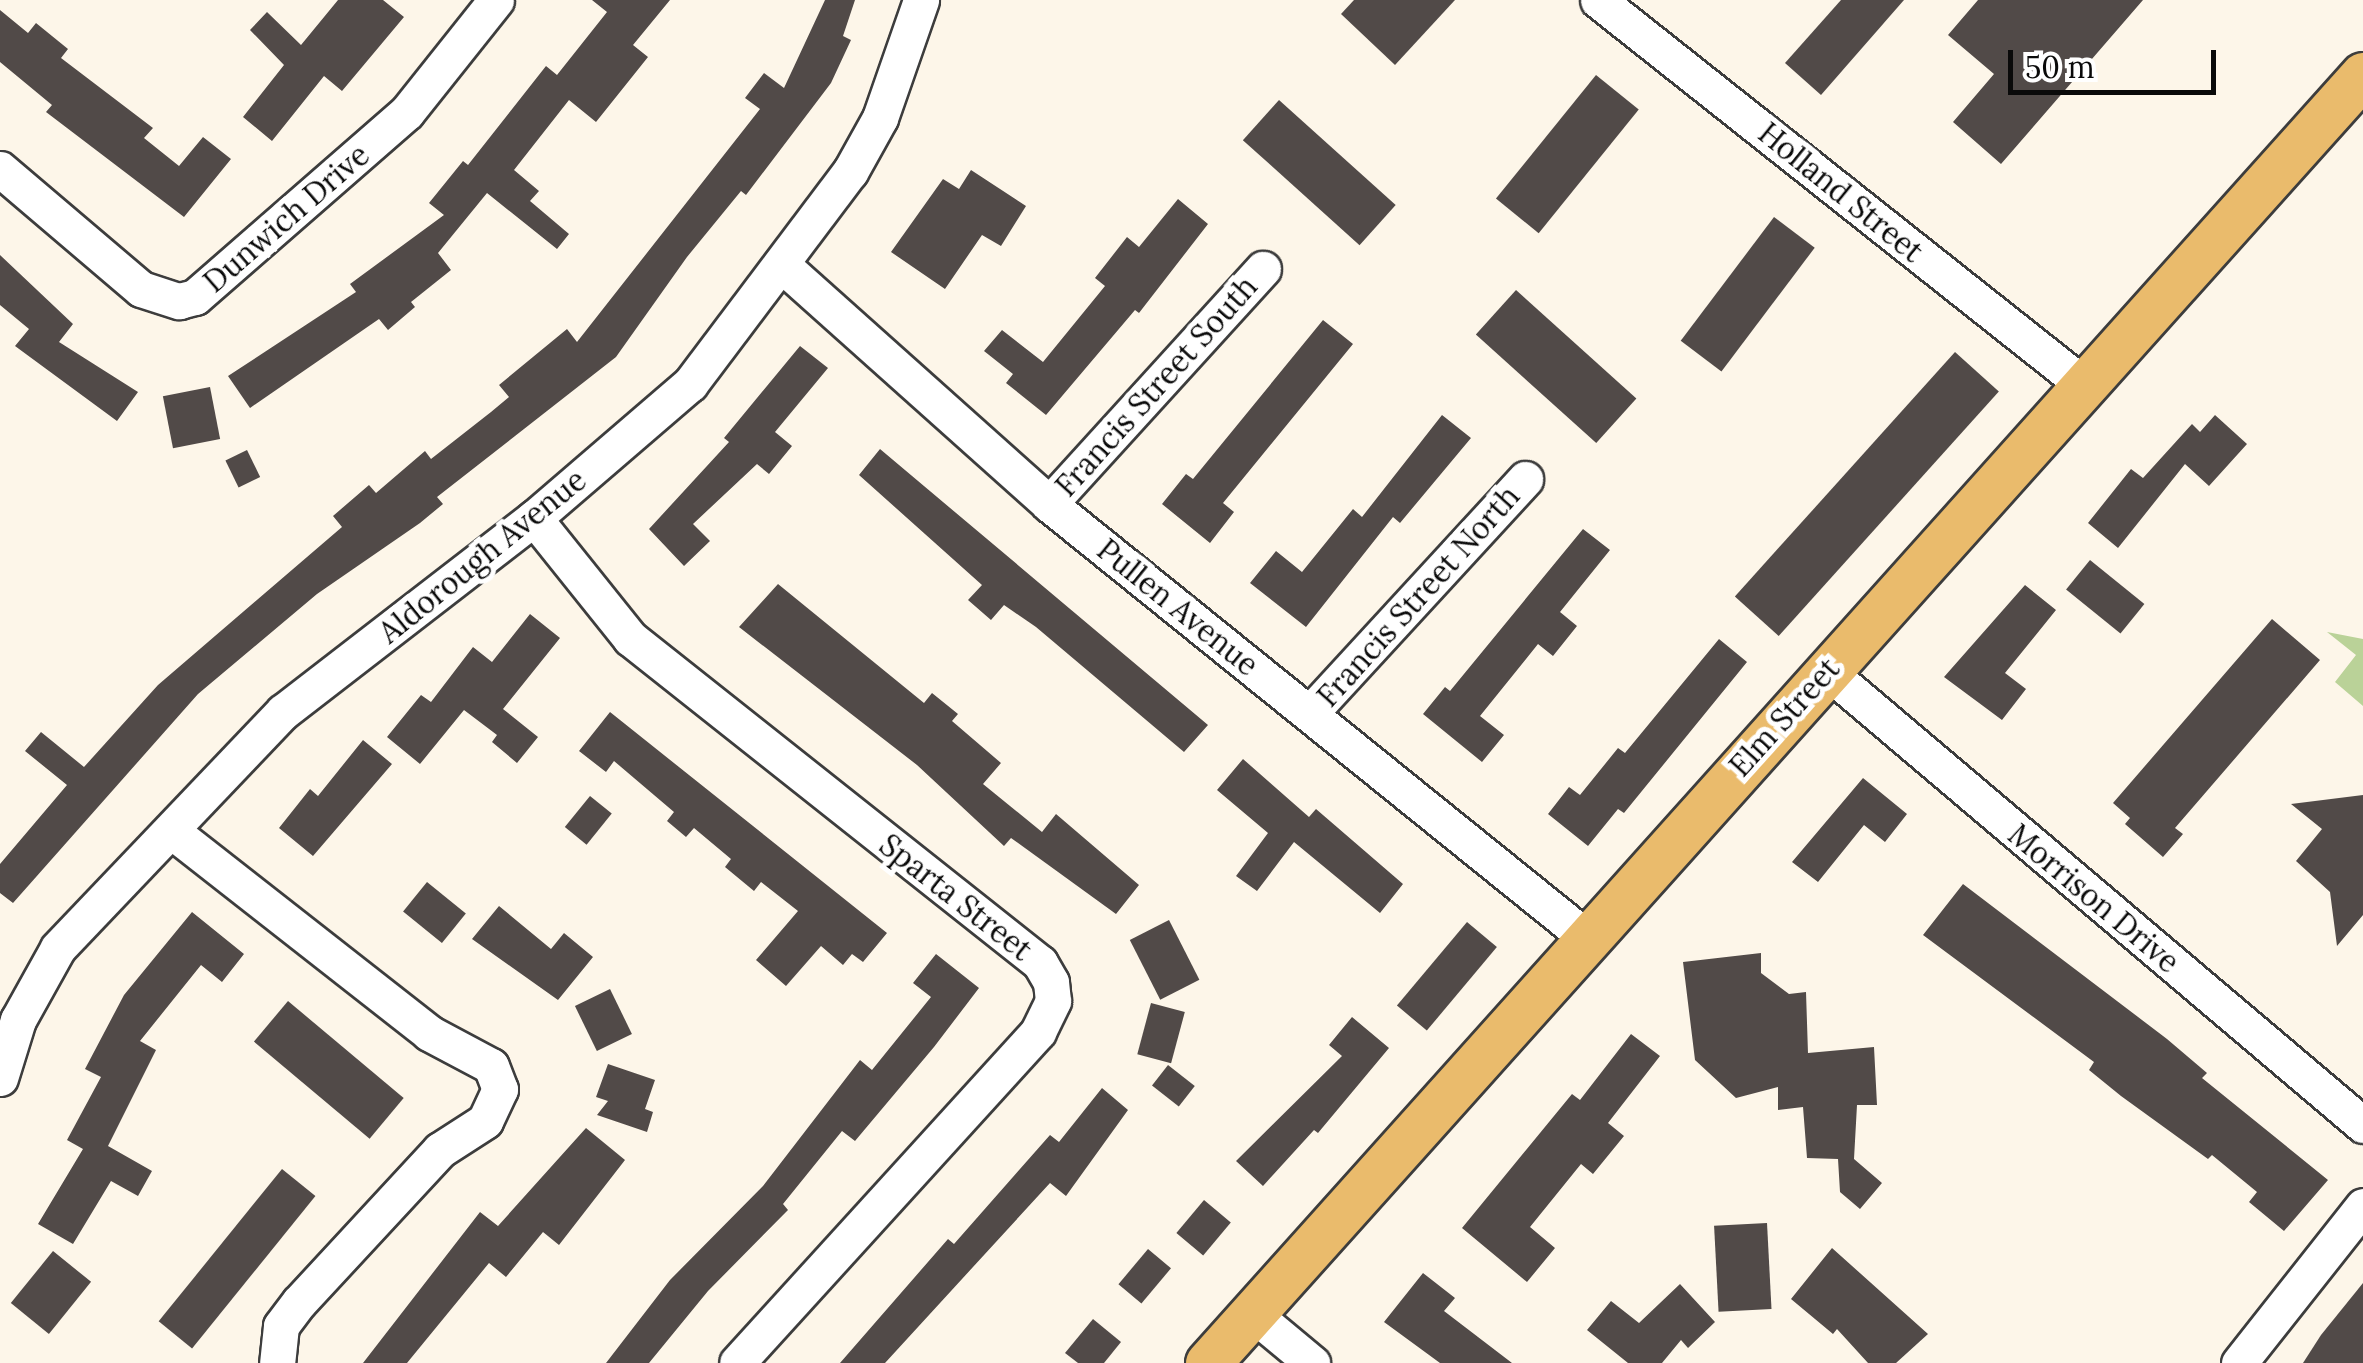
<!DOCTYPE html>
<style>
body{margin:0}
#map{position:relative;width:2363px;height:1363px;overflow:hidden;background:#fdf6e9;font-family:Lora,serif}
div>[style]{position:absolute}
[style*='--x']{left:calc(var(--x)*1px);top:calc(var(--y)*1px);width:calc(var(--w)*1px);rotate:calc(var(--a)*1deg)}
.forest>*{inset:0;background:#bad298}
.building>*{inset:0;background:#514a48;transform-origin:0 0}
.roads{filter:drop-shadow(2px 0 #3d3d3d) drop-shadow(-2px 0 #3d3d3d) drop-shadow(0 2px #3d3d3d) drop-shadow(0 -2px #3d3d3d)}
.minor>*{height:35px;margin:-17.5px;padding:0 17.5px;transform-origin:17.5px;border-radius:17.5px;background:#fff}
.major>*{height:45px;margin:-22.5px;padding:0 22.5px;transform-origin:22.5px;border-radius:22.5px;background:#eabb6c}
span{translate:-50% -50%;white-space:nowrap;text-align:center;line-height:1.15;-webkit-text-stroke:10px #fff;paint-order:stroke}
.street-label{font-size:30px;color:#0a0a0a}
.scale{position:absolute;left:2008px;top:50px;width:208px;height:45px;box-sizing:border-box;border:5px solid #0a0a0a;border-top:0;padding-left:12px;font-size:30px;line-height:35px;white-space:nowrap;color:#0a0a0a;-webkit-text-stroke:8px #fff;paint-order:stroke}
</style>
<div id="map">
<div class="forest">
<div style="clip-path:polygon(2327px 632px,2363px 639px,2363px 706px,2335px 682px,2356px 655px)"></div>
</div>
<div class="building">
<div style="clip-path:polygon(338px 0,383px 0,404px 17px,342px 91px,324px 76px,272px 141px,243px 117px,284px 65px,250px 30px,267px 12px,301px 45px)"></div>
<div style="clip-path:polygon(592px 0,670px 0,633px 45px,648px 57px,596px 122px,569px 100px,514px 170px,539px 191px,530px 201px,569px 234px,557px 249px,487px 193px,438px 253px,451px 270px,411px 302px,415px 307px,388px 330px,379px 319px,250px 408px,228px 376px,356px 292px,350px 284px,444px 215px,429px 203px,463px 161px,468px 165px,546px 66px,557px 75px,607px 12px)"></div>
<div style="clip-path:polygon(825px 0,855px 0,843px 36px,851px 40px,831px 83px,746px 195px,741px 191px,687px 257px,616px 357px,437px 497px,443px 504px,420px 523px,317px 594px,198px 694px,13px 903px,0 893px,0 864px,67px 785px,25px 751px,41px 732px,84px 767px,158px 685px,342px 527px,333px 516px,369px 485px,376px 493px,425px 451px,431px 459px,491px 412px,509px 397px,499px 385px,567px 329px,577px 342px,760px 109px,745px 98px,764px 73px,784px 88px)"></div>
<div style="clip-path:polygon(1354px 0,1455px 0,1395px 65px,1341px 14px)"></div>
<div style="clip-path:polygon(1841px 0,1904px 0,1821px 95px,1785px 63px)"></div>
<div style="clip-path:polygon(1978px 0,2143px 0,2001px 164px,1953px 122px,1994px 74px,1948px 35px)"></div>
<div style="clip-path:polygon(0 10px,28px 33px,36px 23px,68px 49px,61px 58px,153px 128px,144px 138px,179px 166px,203px 137px,231px 159px,184px 217px,46px 112px,52px 105px,0 62px)"></div>
<div style="left:1596px;top:75px;width:55px;height:159px;rotate:39deg"></div>
<div style="left:1279px;top:100px;width:157px;height:54px;rotate:42deg"></div>
<div style="clip-path:polygon(971px 170px,1026px 206px,1001px 246px,982px 235px,945px 289px,891px 252px,943px 179px,959px 189px)"></div>
<div style="clip-path:polygon(1178px 199px,1208px 224px,1139px 313px,1135px 310px,1046px 415px,1006px 383px,1013px 374px,984px 351px,1002px 330px,1043px 362px,1105px 286px,1095px 278px,1127px 237px,1139px 247px)"></div>
<div style="left:1774px;top:217px;width:51px;height:155px;rotate:37deg"></div>
<div style="clip-path:polygon(0 255px,73px 324px,59px 342px,138px 392px,117px 421px,15px 346px,29px 329px,0 305px)"></div>
<div style="left:1516px;top:290px;width:162px;height:60px;rotate:42deg"></div>
<div style="clip-path:polygon(1323px 320px,1353px 344px,1223px 503px,1234px 512px,1210px 543px,1162px 504px,1186px 474px,1193px 479px)"></div>
<div style="clip-path:polygon(800px 346px,828px 368px,775px 432px,792px 446px,769px 474px,757px 464px,693px 524px,710px 541px,684px 566px,649px 529px,729px 442px,724px 438px)"></div>
<div style="left:1955px;top:352px;width:59px;height:329px;rotate:42deg"></div>
<div style="left:210px;top:387px;width:53px;height:48px;rotate:79deg"></div>
<div style="clip-path:polygon(1442px 415px,1471px 438px,1400px 523px,1393px 517px,1306px 627px,1250px 583px,1276px 551px,1302px 572px,1353px 509px,1362px 517px)"></div>
<div style="clip-path:polygon(2215px 415px,2247px 444px,2209px 486px,2185px 464px,2118px 548px,2088px 523px,2131px 469px,2143px 478px,2192px 424px,2200px 432px)"></div>
<div style="clip-path:polygon(880px 449px,1208px 725px,1184px 752px,1036px 627px,1004px 605px,991px 620px,968px 600px,982px 585px,859px 475px)"></div>
<div style="left:247px;top:450px;width:30px;height:24px;rotate:64deg"></div>
<div style="clip-path:polygon(1583px 529px,1610px 550px,1560px 612px,1577px 626px,1553px 656px,1538px 644px,1480px 716px,1504px 735px,1482px 762px,1423px 714px,1445px 687px,1450px 691px)"></div>
<div style="left:2090px;top:560px;width:70px;height:38px;rotate:39deg"></div>
<div style="clip-path:polygon(778px 584px,924px 703px,932px 693px,958px 714px,952px 721px,1001px 763px,983px 784px,1042px 832px,1056px 814px,1139px 885px,1116px 914px,1011px 838px,1004px 846px,917px 765px,739px 627px)"></div>
<div style="clip-path:polygon(2025px 585px,2056px 610px,2005px 673px,2026px 689px,2002px 720px,1944px 677px)"></div>
<div style="clip-path:polygon(530px 614px,560px 638px,503px 709px,538px 737px,517px 763px,492px 742px,497px 735px,464px 710px,420px 764px,387px 737px,421px 695px,431px 702px,473px 647px,492px 662px)"></div>
<div style="clip-path:polygon(2272px 619px,2320px 660px,2175px 828px,2183px 834px,2163px 857px,2125px 824px,2130px 818px,2113px 803px)"></div>
<div style="clip-path:polygon(1719px 639px,1747px 662px,1624px 813px,1618px 809px,1588px 846px,1548px 814px,1569px 787px,1580px 795px,1618px 748px,1625px 753px)"></div>
<div style="clip-path:polygon(610px 712px,887px 933px,863px 962px,852px 954px,843px 965px,821px 946px,786px 986px,756px 960px,798px 911px,761px 882px,754px 891px,725px 867px,731px 859px,694px 828px,686px 837px,667px 821px,674px 812px,614px 761px,606px 772px,579px 751px)"></div>
<div style="clip-path:polygon(363px 740px,392px 764px,313px 856px,279px 828px,310px 789px,318px 796px)"></div>
<div style="clip-path:polygon(1243px 759px,1309px 817px,1316px 809px,1403px 884px,1380px 913px,1294px 842px,1257px 891px,1236px 876px,1268px 833px,1217px 790px)"></div>
<div style="clip-path:polygon(1863px 778px,1907px 814px,1885px 842px,1864px 825px,1818px 882px,1792px 862px)"></div>
<div style="clip-path:polygon(2363px 795px,2363px 915px,2337px 946px,2330px 892px,2296px 861px,2322px 829px,2291px 804px)"></div>
<div style="left:590px;top:796px;width:28px;height:40px;rotate:39deg"></div>
<div style="left:427px;top:882px;width:50px;height:38px;rotate:39deg"></div>
<div style="clip-path:polygon(1963px 884px,2167px 1039px,2207px 1073px,2202px 1078px,2328px 1180px,2284px 1231px,2249px 1202px,2257px 1192px,2212px 1155px,2208px 1159px,2121px 1096px,2089px 1070px,2094px 1062px,1923px 935px)"></div>
<div style="clip-path:polygon(499px 906px,551px 949px,564px 933px,593px 957px,558px 1000px,472px 939px)"></div>
<div style="clip-path:polygon(192px 912px,244px 954px,222px 982px,201px 965px,140px 1041px,156px 1050px,108px 1146px,152px 1171px,138px 1196px,111px 1181px,73px 1244px,38px 1224px,83px 1149px,67px 1140px,101px 1077px,85px 1069px,124px 995px)"></div>
<div style="left:1169px;top:920px;width:67px;height:44px;rotate:63deg"></div>
<div style="left:1467px;top:922px;width:39px;height:109px;rotate:40deg"></div>
<div style="clip-path:polygon(1761px 953px,1761px 973px,1789px 994px,1806px 992px,1808px 1053px,1874px 1047px,1877px 1105px,1857px 1105px,1854px 1159px,1882px 1183px,1860px 1209px,1840px 1192px,1838px 1159px,1807px 1158px,1803px 1107px,1778px 1110px,1778px 1087px,1736px 1098px,1695px 1060px,1683px 962px)"></div>
<div style="clip-path:polygon(936px 954px,979px 988px,934px 1047px,855px 1141px,842px 1131px,783px 1204px,788px 1210px,708px 1291px,649px 1363px,606px 1363px,670px 1280px,763px 1186px,860px 1060px,872px 1070px,931px 997px,913px 983px)"></div>
<div style="left:610px;top:989px;width:50px;height:39px;rotate:64deg"></div>
<div style="left:288px;top:1001px;width:151px;height:53px;rotate:40deg"></div>
<div style="left:1151px;top:1003px;width:35px;height:53px;rotate:15deg"></div>
<div style="clip-path:polygon(1352px 1017px,1389px 1048px,1318px 1133px,1314px 1130px,1263px 1186px,1236px 1161px,1342px 1056px,1329px 1045px)"></div>
<div style="clip-path:polygon(1631px 1034px,1660px 1056px,1608px 1123px,1624px 1136px,1593px 1174px,1581px 1164px,1530px 1227px,1555px 1248px,1527px 1282px,1462px 1228px,1572px 1094px,1580px 1100px)"></div>
<div style="clip-path:polygon(608px 1064px,655px 1080px,645px 1109px,653px 1112px,647px 1132px,597px 1115px,608px 1101px,596px 1097px)"></div>
<div style="left:1168px;top:1065px;width:34px;height:26px;rotate:38deg"></div>
<div style="clip-path:polygon(1102px 1088px,1128px 1110px,1066px 1196px,1050px 1183px,885px 1363px,840px 1363px,948px 1239px,954px 1244px,1050px 1135px,1059px 1142px)"></div>
<div style="clip-path:polygon(586px 1128px,625px 1160px,559px 1245px,543px 1232px,506px 1277px,489px 1263px,407px 1363px,363px 1363px,480px 1212px,498px 1226px)"></div>
<div style="left:282px;top:1169px;width:43px;height:196px;rotate:39deg"></div>
<div style="left:1204px;top:1200px;width:35px;height:43px;rotate:40deg"></div>
<div style="left:1767px;top:1223px;width:86px;height:53px;rotate:87deg"></div>
<div style="clip-path:polygon(1832px 1248px,1928px 1334px,1896px 1363px,1868px 1363px,1837px 1329px,1833px 1334px,1791px 1299px)"></div>
<div style="left:1148px;top:1249px;width:30px;height:46px;rotate:40deg"></div>
<div style="left:53px;top:1251px;width:49px;height:67px;rotate:39deg"></div>
<div style="clip-path:polygon(1423px 1273px,1455px 1298px,1444px 1311px,1512px 1363px,1440px 1363px,1384px 1322px)"></div>
<div style="clip-path:polygon(2363px 1283px,2363px 1363px,2303px 1363px,2321px 1335px)"></div>
<div style="clip-path:polygon(1680px 1284px,1715px 1322px,1688px 1348px,1681px 1340px,1662px 1363px,1628px 1363px,1587px 1330px,1611px 1301px,1639px 1323px)"></div>
<div style="clip-path:polygon(1093px 1319px,1121px 1342px,1104px 1363px,1078px 1363px,1065px 1353px)"></div>
</div>
<div class="roads">
<div class="minor">
<div style="--x:1598;--y:0;--w:620;--a:38.39"></div>
<div style="--x:0;--y:169;--w:185;--a:40.4"></div>
<div style="--x:141;--y:289;--w:40;--a:18"></div>
<div style="--x:179;--y:301;--w:16;--a:-14"></div>
<div style="--x:195;--y:297;--w:281;--a:-41.1"></div>
<div style="--x:407;--y:112;--w:143;--a:-51.5"></div>
<div style="--x:781;--y:264;--w:360;--a:41.8"></div>
<div style="--x:1049;--y:504;--w:691;--a:38.89"></div>
<div style="--x:1049;--y:504;--w:318;--a:-47.7"></div>
<div style="--x:534;--y:518;--w:154;--a:51.3"></div>
<div style="--x:630;--y:638;--w:523;--a:38.4"></div>
<div style="--x:1040;--y:963;--w:22;--a:60"></div>
<div style="--x:1051;--y:982;--w:19;--a:84"></div>
<div style="--x:1053;--y:1001;--w:34;--a:116"></div>
<div style="--x:1038;--y:1032;--w:447;--a:132.3"></div>
<div style="--x:1826;--y:670;--w:704;--a:40.27"></div>
<div style="--x:1310;--y:713;--w:318;--a:-47.4"></div>
<div style="--x:173;--y:832;--w:325;--a:38.1"></div>
<div style="--x:429;--y:1033;--w:70;--a:28"></div>
<div style="--x:491;--y:1066;--w:25;--a:69"></div>
<div style="--x:500;--y:1089;--w:35;--a:115"></div>
<div style="--x:485;--y:1121;--w:54;--a:147.2"></div>
<div style="--x:440;--y:1150;--w:207;--a:132.8"></div>
<div style="--x:299;--y:1302;--w:30;--a:127"></div>
<div style="--x:281;--y:1326;--w:37;--a:96"></div>
<div style="--x:0;--y:1078;--w:61;--a:-72.8"></div>
<div style="--x:18;--y:1020;--w:82;--a:-60.9"></div>
<div style="--x:58;--y:948;--w:326;--a:-46.4"></div>
<div style="--x:283;--y:712;--w:317;--a:-37.7"></div>
<div style="--x:534;--y:518;--w:206;--a:-40.7"></div>
<div style="--x:690;--y:384;--w:266;--a:-53"></div>
<div style="--x:850;--y:172;--w:62;--a:-60.9"></div>
<div style="--x:880;--y:118;--w:125;--a:-70.8"></div>
<div style="--x:1253;--y:1314;--w:77;--a:39.7"></div>
<div style="--x:2239;--y:1363;--w:200;--a:-51.7"></div>
</div>
<div class="major">
<div style="--x:1208;--y:1363;--w:1730;--a:-48.12"></div>
</div>
</div>
<div class="street-label">
<span style="left:1841px;top:192px;rotate:39deg">Holland Street</span>
<span style="left:286px;top:218px;rotate:-41deg">Dunwich Drive</span>
<span style="left:1156px;top:386px;rotate:-48deg">Francis Street South</span>
<span style="left:482px;top:556px;rotate:-39deg">Aldorough Avenue</span>
<span style="left:1418px;top:596px;rotate:-48deg">Francis Street North</span>
<span style="left:1178px;top:607px;rotate:39deg">Pullen Avenue</span>
<span style="left:1784px;top:717px;rotate:-48deg">Elm Street</span>
<span style="left:956px;top:897px;rotate:38deg">Sparta Street</span>
<span style="left:2094px;top:898px;rotate:40deg">Morrison Drive</span>
</div>
<div class="scale">50 m</div>
</div>
